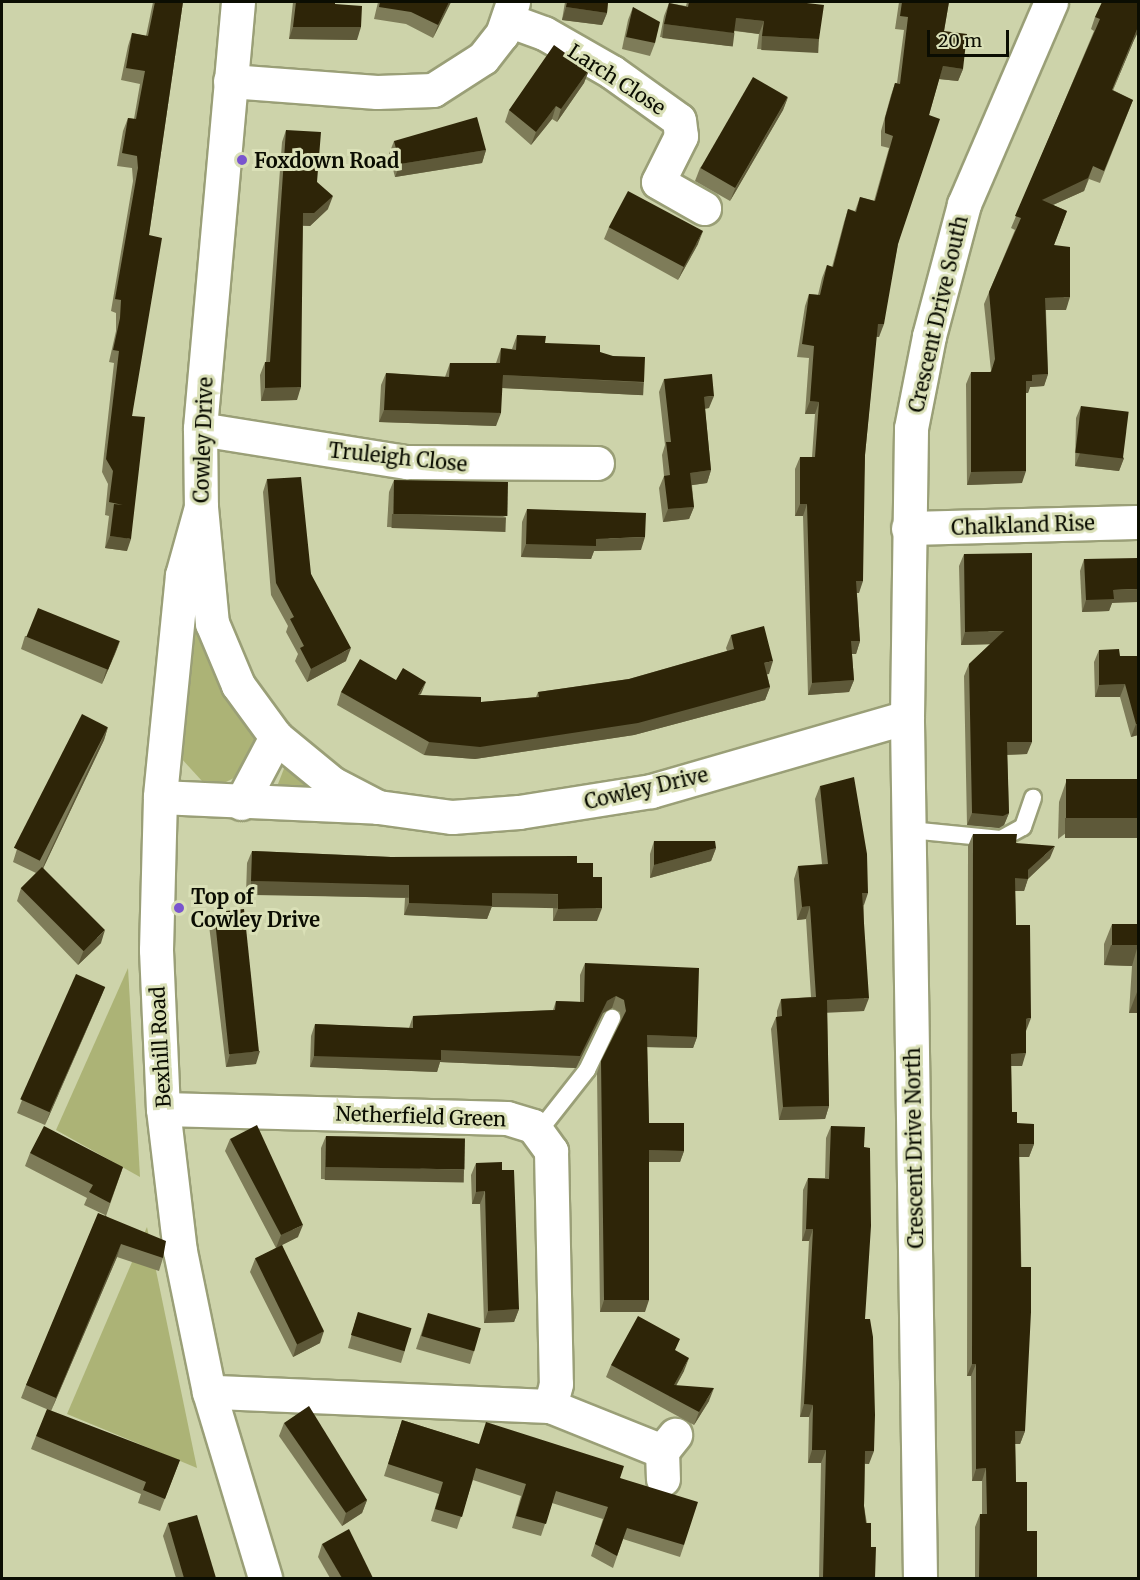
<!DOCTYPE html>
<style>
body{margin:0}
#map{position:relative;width:1140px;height:1580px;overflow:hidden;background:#cdd3aa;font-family:Merriweather,serif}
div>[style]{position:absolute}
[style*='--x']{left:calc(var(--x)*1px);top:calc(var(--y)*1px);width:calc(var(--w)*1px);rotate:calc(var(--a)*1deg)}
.green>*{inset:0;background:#acb376}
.roads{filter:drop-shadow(2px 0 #9a9f77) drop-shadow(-2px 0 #9a9f77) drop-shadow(0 2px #9a9f77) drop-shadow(0 -2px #9a9f77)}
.lane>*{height:16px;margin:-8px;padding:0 8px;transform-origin:8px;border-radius:8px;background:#fff}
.street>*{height:33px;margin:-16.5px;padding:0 16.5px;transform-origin:16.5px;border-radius:16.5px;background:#fff}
.wall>*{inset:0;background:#7e7c59}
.shaded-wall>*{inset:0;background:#5e5939;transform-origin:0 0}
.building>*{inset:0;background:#2e2508;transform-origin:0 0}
.dots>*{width:16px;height:16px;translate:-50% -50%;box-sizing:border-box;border:3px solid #dae0b7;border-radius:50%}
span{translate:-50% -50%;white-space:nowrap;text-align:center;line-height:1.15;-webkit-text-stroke:6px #dae0b7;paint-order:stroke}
.street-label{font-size:20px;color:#0b0d02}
.poi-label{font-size:20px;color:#0b0d02;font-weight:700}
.left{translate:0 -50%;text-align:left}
.frame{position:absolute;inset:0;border:3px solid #0b0d02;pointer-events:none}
.scale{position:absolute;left:927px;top:30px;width:82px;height:27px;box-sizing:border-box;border:3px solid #0b0d02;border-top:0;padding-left:8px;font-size:18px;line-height:21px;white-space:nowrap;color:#0b0d02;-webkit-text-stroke:4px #dae0b7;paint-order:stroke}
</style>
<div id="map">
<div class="green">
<div style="clip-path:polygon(193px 592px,256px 743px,244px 773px,224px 783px,202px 781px,180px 757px)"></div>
<div style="clip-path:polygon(285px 766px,316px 790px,276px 789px)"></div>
<div style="clip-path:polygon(128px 968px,139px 1159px,140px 1177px,56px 1130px)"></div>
<div style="clip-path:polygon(147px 1227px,197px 1468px,67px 1414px)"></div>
</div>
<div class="roads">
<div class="lane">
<div style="--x:910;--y:830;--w:91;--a:5.6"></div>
<div style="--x:1001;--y:839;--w:25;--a:-29"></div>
<div style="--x:1023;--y:827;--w:31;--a:-71"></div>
<div style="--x:539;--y:1131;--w:78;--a:-51.8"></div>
<div style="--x:587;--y:1070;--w:58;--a:-64.3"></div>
</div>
<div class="street">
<div style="--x:238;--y:2;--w:429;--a:95.1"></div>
<div style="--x:200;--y:429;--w:78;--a:89.3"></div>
<div style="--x:201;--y:507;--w:117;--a:84.6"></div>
<div style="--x:212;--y:623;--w:67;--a:67.2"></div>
<div style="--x:238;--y:685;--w:64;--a:53.8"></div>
<div style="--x:276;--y:737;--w:72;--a:39.4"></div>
<div style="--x:332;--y:783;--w:52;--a:27.6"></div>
<div style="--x:508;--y:20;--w:38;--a:20"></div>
<div style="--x:544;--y:33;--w:78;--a:29.8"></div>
<div style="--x:612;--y:72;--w:82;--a:35.6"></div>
<div style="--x:679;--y:120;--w:16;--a:83"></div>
<div style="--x:681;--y:136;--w:51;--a:116.6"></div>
<div style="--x:658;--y:182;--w:53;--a:29.5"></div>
<div style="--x:230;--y:81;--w:147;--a:4.3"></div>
<div style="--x:377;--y:92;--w:56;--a:-2"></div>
<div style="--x:433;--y:90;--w:59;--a:-32.6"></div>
<div style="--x:483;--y:58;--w:31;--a:-52"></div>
<div style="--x:502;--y:34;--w:34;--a:-71"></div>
<div style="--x:200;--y:429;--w:210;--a:9.1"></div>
<div style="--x:407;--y:462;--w:190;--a:0.3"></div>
<div style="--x:201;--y:507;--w:71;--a:105.6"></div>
<div style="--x:182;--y:575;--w:223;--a:95.7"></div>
<div style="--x:160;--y:797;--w:153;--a:91.5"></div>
<div style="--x:156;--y:950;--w:159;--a:87.5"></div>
<div style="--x:163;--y:1109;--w:143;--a:83.2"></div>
<div style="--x:180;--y:1251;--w:144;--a:78.4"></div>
<div style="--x:209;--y:1392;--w:194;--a:73.2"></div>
<div style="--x:908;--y:528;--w:230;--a:-1.5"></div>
<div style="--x:160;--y:797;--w:218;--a:2.6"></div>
<div style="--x:378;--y:807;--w:75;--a:7.7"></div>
<div style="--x:452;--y:817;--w:67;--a:-4.3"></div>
<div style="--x:519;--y:812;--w:134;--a:-9"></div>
<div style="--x:651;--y:791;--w:266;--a:-16.1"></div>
<div style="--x:241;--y:803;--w:75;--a:-62.1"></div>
<div style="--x:163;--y:1109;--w:344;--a:1.5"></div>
<div style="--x:507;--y:1118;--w:27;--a:17"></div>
<div style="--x:533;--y:1126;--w:31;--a:54"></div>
<div style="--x:551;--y:1151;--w:233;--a:88.8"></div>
<div style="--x:556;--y:1384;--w:23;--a:105"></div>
<div style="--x:550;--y:1406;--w:341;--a:-177.6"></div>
<div style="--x:550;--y:1406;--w:121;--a:21.9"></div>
<div style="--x:662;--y:1451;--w:21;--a:-51"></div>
<div style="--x:662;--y:1451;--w:28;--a:88"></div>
<div style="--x:920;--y:1578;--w:861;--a:-90.87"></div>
<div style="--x:907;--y:717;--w:289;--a:-89.2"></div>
<div style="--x:911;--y:428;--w:94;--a:-78.9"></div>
<div style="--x:929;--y:336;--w:137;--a:-75.1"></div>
<div style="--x:964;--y:204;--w:220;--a:-66.7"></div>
</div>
</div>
<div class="wall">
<div style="clip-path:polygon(153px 2px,183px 2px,149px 235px,132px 416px,127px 551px,105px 548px,109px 516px,105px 515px,108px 484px,102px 472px,114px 363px,109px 362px,116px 331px,116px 313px,111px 311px,133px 181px,132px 168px,117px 166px,123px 131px,128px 118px,134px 119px,140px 84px,121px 80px,128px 46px,132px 33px,146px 36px)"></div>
<div style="clip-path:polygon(293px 2px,335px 2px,335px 4px,357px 40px,289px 39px)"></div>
<div style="clip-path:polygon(378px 2px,451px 2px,433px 38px,406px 24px,374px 19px)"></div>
<div style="clip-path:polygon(565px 2px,608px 2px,607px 13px,602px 25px,562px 20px)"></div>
<div style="clip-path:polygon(687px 2px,798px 2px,819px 39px,815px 52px,757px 49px,759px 34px,734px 31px,729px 46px,660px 37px,664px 16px,669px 3px,686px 6px)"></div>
<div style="clip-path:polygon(899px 2px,949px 2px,944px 31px,963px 69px,958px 81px,939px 79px,929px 115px,898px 244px,879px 337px,876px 337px,865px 455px,859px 593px,857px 593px,860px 641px,856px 654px,852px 654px,854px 680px,849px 692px,808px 695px,803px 516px,795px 516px,795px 469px,800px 457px,812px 457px,815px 414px,805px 414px,809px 358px,797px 357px,805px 306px,809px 294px,818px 295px,822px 278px,827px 265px,832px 267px,844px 222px,848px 209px,855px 211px,860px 197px,874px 201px,889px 148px,881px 146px,881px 131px,891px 95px,895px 83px,897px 83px,904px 30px,895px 29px)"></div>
<div style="clip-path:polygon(1138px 2px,1138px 32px,1134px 40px,1113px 90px,1133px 100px,1100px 183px,1089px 179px,1084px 191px,1053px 205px,1067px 211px,1054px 245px,1066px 310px,1046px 310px,1048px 374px,1044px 386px,1030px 387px,1028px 393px,1026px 393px,1022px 483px,967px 485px,966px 384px,971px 372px,990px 372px,991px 371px,984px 304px,1015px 230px,1011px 228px,1094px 31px,1091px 29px,1095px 17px)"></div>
<div style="clip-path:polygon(633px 7px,655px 43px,650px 56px,622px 49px,628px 20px)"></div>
<div style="clip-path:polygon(589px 70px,584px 83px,557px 122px,552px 119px,531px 145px,505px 122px,509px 110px)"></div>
<div style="clip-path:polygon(788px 97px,783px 110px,730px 201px,695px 181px,700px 168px)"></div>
<div style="clip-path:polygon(286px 130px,317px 182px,328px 209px,310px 226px,303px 226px,297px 400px,261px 401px,260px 375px,265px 362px,266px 362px,282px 142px)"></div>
<div style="clip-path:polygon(394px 141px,486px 150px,482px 163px,395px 177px,389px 154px)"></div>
<div style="clip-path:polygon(609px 227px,698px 244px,678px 280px,604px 239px)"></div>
<div style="clip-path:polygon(517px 335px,545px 343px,600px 352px,644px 382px,639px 395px,502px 388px,496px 426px,379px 422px,381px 385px,386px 373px,445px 377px,450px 363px,496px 363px,501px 348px,512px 349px)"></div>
<div style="clip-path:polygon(664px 379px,709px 408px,705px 409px,711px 470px,707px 483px,692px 485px,694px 507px,689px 519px,663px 522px,659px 488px,664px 476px,662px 455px,665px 445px,659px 392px)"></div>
<div style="clip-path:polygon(1081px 406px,1124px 458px,1119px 471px,1075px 466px,1076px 418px)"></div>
<div style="clip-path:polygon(267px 479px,311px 574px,346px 661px,307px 682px,295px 661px,298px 654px,286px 632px,288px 626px,271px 595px,263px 492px)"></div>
<div style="clip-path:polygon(394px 480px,506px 517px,502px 530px,387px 527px,389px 492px)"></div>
<div style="clip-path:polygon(527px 509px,641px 550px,594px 551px,591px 559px,521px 557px,522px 522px)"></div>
<div style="clip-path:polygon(964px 554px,1027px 754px,1007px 755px,1009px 813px,1004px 825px,999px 828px,967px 825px,964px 676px,969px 664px,990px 644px,961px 645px,959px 566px)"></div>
<div style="clip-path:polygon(1084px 559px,1112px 603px,1109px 611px,1082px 612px,1080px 571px)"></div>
<div style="clip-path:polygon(731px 635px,769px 674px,767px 674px,770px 687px,765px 700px,634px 735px,475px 759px,424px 755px,337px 705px,341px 692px,396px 680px,421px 695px,481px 702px,536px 697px,538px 692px,629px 679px,727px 651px,726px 648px)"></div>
<div style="clip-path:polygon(25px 636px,120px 641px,102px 684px,21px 649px)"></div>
<div style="clip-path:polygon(1099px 650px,1120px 656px,1138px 656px,1138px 735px,1131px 737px,1120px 697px,1095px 697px,1094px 662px)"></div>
<div style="clip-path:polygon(108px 727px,104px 740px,43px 868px,101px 943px,78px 965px,17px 901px,21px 888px,36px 873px,13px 862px,17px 849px)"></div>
<div style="clip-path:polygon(1138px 779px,1058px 839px,1059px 802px,1066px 782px)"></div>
<div style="clip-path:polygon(820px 786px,864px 905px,864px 1011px,827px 1012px,829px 1106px,825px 1119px,779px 1120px,771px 1029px,776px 1017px,777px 1017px,777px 1011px,781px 999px,811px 997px,806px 919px,797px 920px,794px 879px,798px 866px,822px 864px,815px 799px)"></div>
<div style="clip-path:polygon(973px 834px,1016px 843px,1050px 858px,1028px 878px,1024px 891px,1015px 891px,1016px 925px,1026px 1031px,1022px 1066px,1011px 1066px,1012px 1112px,1017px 1123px,1034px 1144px,1029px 1157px,1019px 1157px,1025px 1431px,1020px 1444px,1015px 1444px,1016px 1482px,1037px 1578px,975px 1578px,975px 1527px,980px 1514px,982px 1514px,982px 1481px,972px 1481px,971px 1376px,967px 1376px,968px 846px)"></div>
<div style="clip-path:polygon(654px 841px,716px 848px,711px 861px,650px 878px,650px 854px)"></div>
<div style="clip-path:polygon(252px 851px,391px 857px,577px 863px,593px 877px,597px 921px,553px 921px,553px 907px,492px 906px,487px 919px,404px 915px,405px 898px,246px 894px,247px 863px)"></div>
<div style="clip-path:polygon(214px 912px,256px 1064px,226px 1067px,209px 925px)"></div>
<div style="clip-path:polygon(1112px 924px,1138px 924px,1138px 1013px,1129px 1013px,1132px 966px,1104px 965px,1104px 944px)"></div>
<div style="clip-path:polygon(585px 963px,697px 1037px,693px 1048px,647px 1047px,649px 1123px,684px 1151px,680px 1162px,649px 1162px,645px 1312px,600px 1312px,597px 1073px,601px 1061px,621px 1020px,620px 1012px,612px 1008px,603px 1013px,576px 1068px,440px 1062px,437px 1072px,310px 1067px,311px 1036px,315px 1024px,409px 1028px,413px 1016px,553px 1010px,556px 1001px,580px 1002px,580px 975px)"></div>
<div style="clip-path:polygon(105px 987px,100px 999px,45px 1125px,17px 1113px,22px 1100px)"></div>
<div style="clip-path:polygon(831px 1126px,864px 1147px,865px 1319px,869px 1464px,865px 1464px,864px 1506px,871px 1547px,875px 1578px,819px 1578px,821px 1463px,808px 1463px,809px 1417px,800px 1417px,809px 1241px,802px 1241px,803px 1190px,808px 1178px,825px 1178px,826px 1138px)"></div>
<div style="clip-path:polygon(326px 1136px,460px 1182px,321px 1179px,321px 1148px)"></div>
<div style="clip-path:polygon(230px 1139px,298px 1237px,282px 1245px,320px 1343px,293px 1357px,250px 1272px,255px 1259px,276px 1248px,225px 1151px)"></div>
<div style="clip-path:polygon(30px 1153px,123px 1167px,106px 1216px,163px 1258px,159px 1271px,117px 1257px,51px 1411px,21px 1398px,26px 1385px,105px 1215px,84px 1205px,87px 1198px,25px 1166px)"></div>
<div style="clip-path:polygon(476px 1163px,519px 1309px,514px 1322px,484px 1323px,480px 1204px,472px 1204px,471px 1175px)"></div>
<div style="clip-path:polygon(358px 1312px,405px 1350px,401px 1363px,348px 1348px)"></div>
<div style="clip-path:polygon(428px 1313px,474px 1351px,470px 1364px,416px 1349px)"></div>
<div style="clip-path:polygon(676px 1351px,684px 1371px,676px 1386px,709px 1401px,694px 1425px,606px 1377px,611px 1365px)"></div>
<div style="clip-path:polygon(402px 1420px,478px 1444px,620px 1478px,684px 1545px,680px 1557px,623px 1539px,613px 1568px,591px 1556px,603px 1519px,552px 1503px,541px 1536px,512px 1528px,521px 1496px,473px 1480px,457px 1529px,431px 1521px,439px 1494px,384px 1476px)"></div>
<div style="clip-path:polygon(284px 1423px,367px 1500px,362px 1513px,342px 1526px,279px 1436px)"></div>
<div style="clip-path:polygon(36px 1436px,180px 1460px,160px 1511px,138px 1503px,141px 1494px,31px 1449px)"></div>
<div style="clip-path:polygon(168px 1523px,216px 1578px,176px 1578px,163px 1536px)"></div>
<div style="clip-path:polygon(322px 1544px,373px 1578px,330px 1578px,318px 1557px)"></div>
</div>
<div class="shaded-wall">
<div style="clip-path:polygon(449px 2px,451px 2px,433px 38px,438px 25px)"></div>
<div style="clip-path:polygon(566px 7px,607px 13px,602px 25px,562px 20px)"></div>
<div style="clip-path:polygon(736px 18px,764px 21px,759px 34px,731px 30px)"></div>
<div style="left:664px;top:24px;width:71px;height:14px;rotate:7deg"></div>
<div style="clip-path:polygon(293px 27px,361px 27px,357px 40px,289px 39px)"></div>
<div style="clip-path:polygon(1138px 27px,1138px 32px,1134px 40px,1108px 102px)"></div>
<div style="left:762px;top:36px;width:57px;height:14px;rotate:3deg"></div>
<div style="clip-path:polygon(943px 66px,963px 69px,958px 81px,939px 79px)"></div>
<div style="clip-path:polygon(589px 70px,584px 83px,557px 122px,561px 109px)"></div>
<div style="clip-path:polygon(788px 97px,783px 110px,730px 201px,735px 189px)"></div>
<div style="clip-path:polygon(556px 106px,552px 119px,531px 145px,536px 132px)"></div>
<div style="clip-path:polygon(486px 150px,482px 163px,395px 177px,400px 164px)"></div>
<div style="clip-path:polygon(1093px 166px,1084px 191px,1037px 212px,1042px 200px)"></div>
<div style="clip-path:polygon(333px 196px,328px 209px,310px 226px,299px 225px,303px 213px)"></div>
<div style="clip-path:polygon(703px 231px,698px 244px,678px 280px,683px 268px)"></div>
<div style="clip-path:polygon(1070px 297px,1066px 310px,1041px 310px,1045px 298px)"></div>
<div style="clip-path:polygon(878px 324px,884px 324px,879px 337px,873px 336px)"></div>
<div style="clip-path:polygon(1048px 374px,1044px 386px,1030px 387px,1028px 393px,1021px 393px,1026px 381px,1032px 375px)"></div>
<div style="left:503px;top:375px;width:141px;height:13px;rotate:3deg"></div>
<div style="clip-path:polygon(301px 387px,297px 400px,261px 401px,265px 388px)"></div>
<div style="clip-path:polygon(714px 396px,709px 408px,700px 409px,704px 397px)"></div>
<div style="clip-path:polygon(810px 401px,819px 402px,815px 414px,805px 414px)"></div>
<div style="clip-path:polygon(384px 410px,501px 413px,496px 426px,379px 422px)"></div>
<div style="clip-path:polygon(1080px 453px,1124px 458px,1119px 471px,1075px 466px)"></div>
<div style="clip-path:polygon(711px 470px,707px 483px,686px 486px,690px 473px)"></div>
<div style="clip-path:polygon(1026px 471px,1022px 483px,967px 485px,971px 472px)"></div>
<div style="clip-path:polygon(800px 504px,807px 504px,803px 516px,795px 516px)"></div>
<div style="clip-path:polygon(694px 507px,689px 519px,663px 522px,668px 509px)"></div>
<div style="left:392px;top:514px;width:114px;height:14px;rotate:2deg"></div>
<div style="clip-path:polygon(110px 536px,131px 539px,127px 551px,105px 548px)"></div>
<div style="clip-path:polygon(645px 537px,641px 550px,594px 551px,591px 559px,521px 557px,526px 544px,596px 539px)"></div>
<div style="clip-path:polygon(856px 581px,863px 581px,859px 593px,851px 593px)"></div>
<div style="clip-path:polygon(1138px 589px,1138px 602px,1112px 603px,1109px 611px,1082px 612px,1086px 600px,1113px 590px)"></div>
<div style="clip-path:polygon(1004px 631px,999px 644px,961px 645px,965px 632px)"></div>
<div style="clip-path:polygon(120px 641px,115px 654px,102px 684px,106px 671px)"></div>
<div style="clip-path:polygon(851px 641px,860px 641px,856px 654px,847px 654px)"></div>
<div style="clip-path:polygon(351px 648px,346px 661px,307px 682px,311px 669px)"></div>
<div style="clip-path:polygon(773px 661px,769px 674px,759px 676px,764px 663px)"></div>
<div style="clip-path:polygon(854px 680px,849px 692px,808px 695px,812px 683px)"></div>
<div style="clip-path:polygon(426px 682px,421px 694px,418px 695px)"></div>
<div style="clip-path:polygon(1125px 684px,1120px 697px,1095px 697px,1099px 685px)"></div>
<div style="clip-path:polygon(770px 687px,765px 700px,634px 735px,475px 759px,424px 755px,429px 742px)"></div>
<div style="clip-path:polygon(1136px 724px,1138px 724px,1138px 735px,1131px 737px)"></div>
<div style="clip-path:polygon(108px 727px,104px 740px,40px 875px,45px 862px)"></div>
<div style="clip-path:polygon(1007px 742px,1032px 742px,1027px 754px,1002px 755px)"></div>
<div style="clip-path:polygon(972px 813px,1009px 813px,1004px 825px,999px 828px,967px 825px)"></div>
<div style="left:1138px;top:818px;width:20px;height:73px;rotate:90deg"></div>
<div style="clip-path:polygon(1055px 846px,1050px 858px,1028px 879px,1024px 891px,1010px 891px,1015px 878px,1028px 870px)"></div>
<div style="clip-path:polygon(716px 848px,711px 861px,650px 878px,654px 865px)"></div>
<div style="left:251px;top:881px;width:158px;height:14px;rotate:1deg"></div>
<div style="left:492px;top:893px;width:66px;height:14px;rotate:1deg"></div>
<div style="clip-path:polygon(862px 893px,868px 893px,864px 905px,858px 906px)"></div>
<div style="clip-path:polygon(409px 903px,492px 906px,487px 919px,404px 915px)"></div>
<div style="clip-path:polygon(810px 906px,806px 919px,797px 920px,802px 907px)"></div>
<div style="clip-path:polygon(602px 908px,597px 921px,553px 921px,558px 909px)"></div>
<div style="clip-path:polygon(105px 930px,101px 943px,78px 965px,83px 952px)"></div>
<div style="clip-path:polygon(1111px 945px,1138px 945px,1132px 966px,1104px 965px)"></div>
<div style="clip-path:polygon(105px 987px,100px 999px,45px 1125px,50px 1112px)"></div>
<div style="clip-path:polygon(1137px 992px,1138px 992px,1138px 1013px,1129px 1013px)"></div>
<div style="clip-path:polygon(616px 996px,612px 1008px,603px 1013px,576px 1068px,440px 1062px,437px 1072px,310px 1067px,314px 1056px,441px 1050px,607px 1001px)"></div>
<div style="clip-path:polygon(869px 998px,864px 1011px,822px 1013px,827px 1000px)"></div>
<div style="clip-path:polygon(1031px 1018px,1026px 1031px,1021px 1031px,1026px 1019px)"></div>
<div style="clip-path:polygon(647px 1035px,697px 1037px,693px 1048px,643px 1047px)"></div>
<div style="clip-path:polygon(260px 1051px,256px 1064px,226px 1067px,230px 1054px)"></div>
<div style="clip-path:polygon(1026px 1053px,1022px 1066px,1006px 1066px,1011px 1054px)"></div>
<div style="clip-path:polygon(829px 1106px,825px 1119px,779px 1120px,783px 1107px)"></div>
<div style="clip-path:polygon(1019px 1144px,1034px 1144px,1029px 1157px,1014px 1157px)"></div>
<div style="clip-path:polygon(649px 1150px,684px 1151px,680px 1162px,645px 1162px)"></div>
<div style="left:325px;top:1167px;width:139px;height:13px;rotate:1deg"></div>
<div style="clip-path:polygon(485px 1191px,480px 1204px,472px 1204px,476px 1192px)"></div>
<div style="clip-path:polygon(303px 1225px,298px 1237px,276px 1248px,281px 1235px)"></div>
<div style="clip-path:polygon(806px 1229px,813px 1229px,809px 1241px,802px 1241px)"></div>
<div style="clip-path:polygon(121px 1244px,117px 1257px,51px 1411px,56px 1398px)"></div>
<div style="clip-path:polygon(604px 1300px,649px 1300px,645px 1312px,600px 1312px)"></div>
<div style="clip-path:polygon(519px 1309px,514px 1322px,484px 1323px,488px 1311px)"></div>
<div style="clip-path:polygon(324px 1331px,320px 1343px,293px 1357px,297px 1344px)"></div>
<div style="clip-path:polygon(689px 1358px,684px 1371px,669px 1398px,674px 1385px)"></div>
<div style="clip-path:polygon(972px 1364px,976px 1364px,971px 1376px,967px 1376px)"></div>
<div style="clip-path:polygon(714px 1388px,709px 1401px,694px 1425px,699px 1412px)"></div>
<div style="clip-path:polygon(804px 1404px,813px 1405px,809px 1417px,800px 1417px)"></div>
<div style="clip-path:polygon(1015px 1431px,1025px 1431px,1020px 1444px,1011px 1444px)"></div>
<div style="clip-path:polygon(812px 1450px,826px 1450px,821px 1463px,808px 1463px)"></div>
<div style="clip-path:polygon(865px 1451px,874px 1451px,869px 1464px,860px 1463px)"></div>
<div style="clip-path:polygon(986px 1468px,982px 1481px,972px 1481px,976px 1469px)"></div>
<div style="clip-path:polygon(367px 1500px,362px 1513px,342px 1526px,346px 1513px)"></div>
</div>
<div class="building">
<div style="clip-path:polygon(155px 2px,183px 2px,149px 235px,162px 238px,132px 416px,145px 417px,131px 539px,110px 536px,114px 504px,123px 505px,109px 502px,113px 471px,106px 459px,119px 351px,113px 350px,120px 318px,121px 300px,115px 299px,138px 168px,137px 156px,122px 153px,128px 118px,136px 119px,145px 71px,126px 68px,132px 33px,148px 36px)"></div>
<div style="clip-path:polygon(296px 2px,335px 2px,335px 4px,362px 6px,361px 27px,293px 27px)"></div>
<div style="clip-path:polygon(380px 2px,449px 2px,438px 25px,411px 12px,379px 7px)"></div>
<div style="clip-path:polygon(567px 2px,608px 2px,607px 13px,566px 7px)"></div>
<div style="clip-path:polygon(689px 2px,798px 2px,824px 5px,819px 39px,762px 36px,764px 21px,736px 18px,734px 33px,664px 24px,669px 3px,688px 7px)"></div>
<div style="clip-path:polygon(902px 2px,949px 2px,944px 31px,967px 34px,963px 69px,943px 66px,929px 115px,940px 119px,898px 244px,884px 324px,878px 324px,865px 455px,863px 581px,856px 581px,860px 641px,851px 641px,854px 680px,812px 683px,807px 504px,800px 504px,800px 457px,815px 457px,819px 402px,810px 401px,814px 346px,802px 344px,809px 294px,820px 295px,827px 265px,833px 267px,848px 209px,856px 212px,860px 197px,875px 201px,893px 136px,885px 133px,885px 118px,895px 83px,900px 84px,908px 17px,900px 16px)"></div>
<div style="clip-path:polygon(1102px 2px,1138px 2px,1138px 27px,1112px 90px,1133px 100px,1104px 171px,1093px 166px,1088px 178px,1042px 200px,1067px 211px,1054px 245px,1070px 247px,1070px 297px,1045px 298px,1048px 374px,1032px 375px,1032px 381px,1026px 381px,1026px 471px,971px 472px,971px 372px,991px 372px,995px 359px,989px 292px,1021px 218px,1015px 216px,1100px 19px,1095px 17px)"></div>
<div style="clip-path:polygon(633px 7px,660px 22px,655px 43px,626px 37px)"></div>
<div style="clip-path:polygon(554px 45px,589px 70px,561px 109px,556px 106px,536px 132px,509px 110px)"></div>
<div style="left:753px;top:77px;width:40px;height:105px;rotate:30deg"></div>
<div style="clip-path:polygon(477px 117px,486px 150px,400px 164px,394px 141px)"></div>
<div style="clip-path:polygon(286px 130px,321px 132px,317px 182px,333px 196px,314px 213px,303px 213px,301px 387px,265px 388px,265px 362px,270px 362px)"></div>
<div style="left:628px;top:191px;width:85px;height:41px;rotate:28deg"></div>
<div style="clip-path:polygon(517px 335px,546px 336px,545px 343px,600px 345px,600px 352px,613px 356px,645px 357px,644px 382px,503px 375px,501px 413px,384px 410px,386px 373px,449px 377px,450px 363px,500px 363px,501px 348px,516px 350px)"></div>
<div style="clip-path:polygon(712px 374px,714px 396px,704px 397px,711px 470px,690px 473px,694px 507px,668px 509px,664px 476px,670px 475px,666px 442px,671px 442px,664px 379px)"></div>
<div style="left:1081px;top:406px;width:48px;height:47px;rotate:7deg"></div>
<div style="clip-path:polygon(301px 477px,311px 574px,351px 648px,311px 669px,300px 648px,304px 646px,290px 619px,294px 617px,276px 583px,267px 479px)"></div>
<div style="left:394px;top:480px;width:114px;height:34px;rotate:1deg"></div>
<div style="clip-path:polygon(527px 509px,646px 513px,645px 537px,596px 539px,596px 546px,526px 544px)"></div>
<div style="clip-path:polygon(1032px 553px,1032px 742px,1007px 742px,1009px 813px,1003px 816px,972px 813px,969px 664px,1004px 631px,965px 632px,964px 554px)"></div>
<div style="clip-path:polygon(1138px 558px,1138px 589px,1113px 590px,1114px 599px,1086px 600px,1084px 559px)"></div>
<div style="left:38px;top:608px;width:88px;height:31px;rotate:22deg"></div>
<div style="clip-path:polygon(764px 626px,773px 661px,764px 663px,770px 687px,638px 723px,480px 747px,429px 742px,341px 692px,360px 659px,396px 680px,403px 668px,426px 682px,418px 695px,481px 697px,481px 702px,539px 697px,538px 692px,629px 679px,734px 649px,731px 635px)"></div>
<div style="clip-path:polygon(1119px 649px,1120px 656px,1138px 656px,1138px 724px,1136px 724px,1125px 684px,1099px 685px,1099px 650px)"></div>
<div style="left:82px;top:714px;width:29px;height:150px;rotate:27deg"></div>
<div style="clip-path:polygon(854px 777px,867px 854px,868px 893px,862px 893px,869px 998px,827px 1000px,829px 1106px,783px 1107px,776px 1017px,782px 1016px,781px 999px,816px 997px,810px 906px,802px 907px,798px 866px,828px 864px,820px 786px)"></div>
<div style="left:1138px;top:779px;width:39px;height:72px;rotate:90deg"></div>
<div style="clip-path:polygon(973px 834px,1017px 834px,1016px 843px,1055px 846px,1028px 870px,1028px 879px,1015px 878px,1016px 925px,1030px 925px,1031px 1018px,1026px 1019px,1026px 1053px,1011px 1054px,1012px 1112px,1017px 1112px,1017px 1123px,1034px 1124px,1034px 1144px,1019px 1144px,1021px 1267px,1031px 1267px,1031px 1312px,1025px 1431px,1015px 1431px,1016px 1482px,1027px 1482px,1027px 1531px,1037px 1531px,1037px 1578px,979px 1578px,980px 1514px,987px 1514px,986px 1468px,976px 1469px,976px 1364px,972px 1364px)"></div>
<div style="clip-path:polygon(654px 841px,715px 841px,716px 848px,654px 865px)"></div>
<div style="clip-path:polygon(252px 851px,391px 857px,577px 856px,577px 863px,593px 863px,593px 877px,602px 877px,602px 908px,558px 909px,558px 894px,492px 893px,492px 906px,409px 903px,409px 885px,251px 881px)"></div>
<div style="left:42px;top:867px;width:89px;height:30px;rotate:45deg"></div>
<div style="left:244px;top:909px;width:143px;height:30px;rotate:84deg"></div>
<div style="left:1112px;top:924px;width:26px;height:21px"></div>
<div style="clip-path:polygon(1138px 954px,1138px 992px,1137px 992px)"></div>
<div style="clip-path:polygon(585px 963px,699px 968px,697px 1037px,647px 1035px,649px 1123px,684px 1123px,684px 1151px,649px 1150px,649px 1300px,604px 1300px,601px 1061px,626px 1011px,624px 1000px,616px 996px,607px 1001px,580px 1056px,441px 1050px,441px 1060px,314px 1056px,315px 1024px,413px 1028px,413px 1016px,555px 1010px,556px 1001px,584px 1002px)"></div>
<div style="left:76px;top:974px;width:32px;height:137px;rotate:24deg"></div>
<div style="clip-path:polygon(257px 1125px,303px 1225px,281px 1235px,230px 1139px)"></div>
<div style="clip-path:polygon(44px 1126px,123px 1167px,110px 1203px,89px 1192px,93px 1185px,30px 1153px)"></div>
<div style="clip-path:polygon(831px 1126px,865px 1127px,864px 1147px,870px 1148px,871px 1226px,865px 1319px,870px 1319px,873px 1337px,875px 1415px,874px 1451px,865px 1451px,864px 1506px,866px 1523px,871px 1523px,871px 1547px,876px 1547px,875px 1578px,823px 1578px,826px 1450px,812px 1450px,813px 1405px,804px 1404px,813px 1229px,806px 1229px,808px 1178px,829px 1179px)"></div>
<div style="left:326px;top:1136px;width:139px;height:31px;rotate:1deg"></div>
<div style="clip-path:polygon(502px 1162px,502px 1170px,514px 1170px,519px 1309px,488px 1311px,485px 1191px,476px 1192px,476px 1163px)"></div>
<div style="clip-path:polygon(98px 1213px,166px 1241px,163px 1258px,121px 1244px,56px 1398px,26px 1385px)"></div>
<div style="left:282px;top:1245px;width:96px;height:30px;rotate:64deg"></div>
<div style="left:358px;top:1312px;width:56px;height:24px;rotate:17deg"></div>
<div style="left:428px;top:1313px;width:55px;height:24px;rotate:16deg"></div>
<div style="clip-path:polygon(638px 1316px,680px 1339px,675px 1350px,689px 1358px,674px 1385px,714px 1388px,699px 1412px,611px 1365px)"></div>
<div style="clip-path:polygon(309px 1406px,367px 1500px,346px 1513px,284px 1423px)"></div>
<div style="clip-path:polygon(47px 1409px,180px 1460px,165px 1499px,143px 1490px,146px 1482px,36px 1436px)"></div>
<div style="clip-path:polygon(402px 1420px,479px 1444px,486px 1422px,624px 1466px,620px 1478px,698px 1502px,684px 1545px,627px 1528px,617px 1556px,595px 1544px,608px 1507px,556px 1491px,546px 1524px,516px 1516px,526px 1484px,476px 1468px,462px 1517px,435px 1509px,443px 1482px,388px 1464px)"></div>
<div style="clip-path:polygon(197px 1515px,216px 1578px,184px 1578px,168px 1523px)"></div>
<div style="clip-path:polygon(349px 1529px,373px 1578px,342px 1578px,322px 1544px)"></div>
</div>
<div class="dots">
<div style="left:242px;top:160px;background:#7954ce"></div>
<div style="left:179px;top:908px;background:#7954ce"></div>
</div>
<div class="street-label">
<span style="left:617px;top:79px;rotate:33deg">Larch Close</span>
<span style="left:938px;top:314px;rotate:-77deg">Crescent Drive South</span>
<span style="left:203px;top:440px;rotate:-88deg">Cowley Drive</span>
<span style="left:398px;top:457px;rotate:6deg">Truleigh Close</span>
<span style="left:1023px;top:525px;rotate:-2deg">Chalkland Rise</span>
<span style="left:646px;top:788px;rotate:-13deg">Cowley Drive</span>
<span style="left:160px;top:1047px;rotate:-93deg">Bexhill Road</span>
<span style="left:421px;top:1116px;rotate:2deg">Netherfield Green</span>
<span style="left:914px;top:1148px;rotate:-91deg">Crescent Drive North</span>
</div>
<div class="poi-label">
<span class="left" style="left:254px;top:160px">Foxdown Road</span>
<span class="left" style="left:191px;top:908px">Top of<br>Cowley Drive</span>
</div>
<div class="frame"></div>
<div class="scale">20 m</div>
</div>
